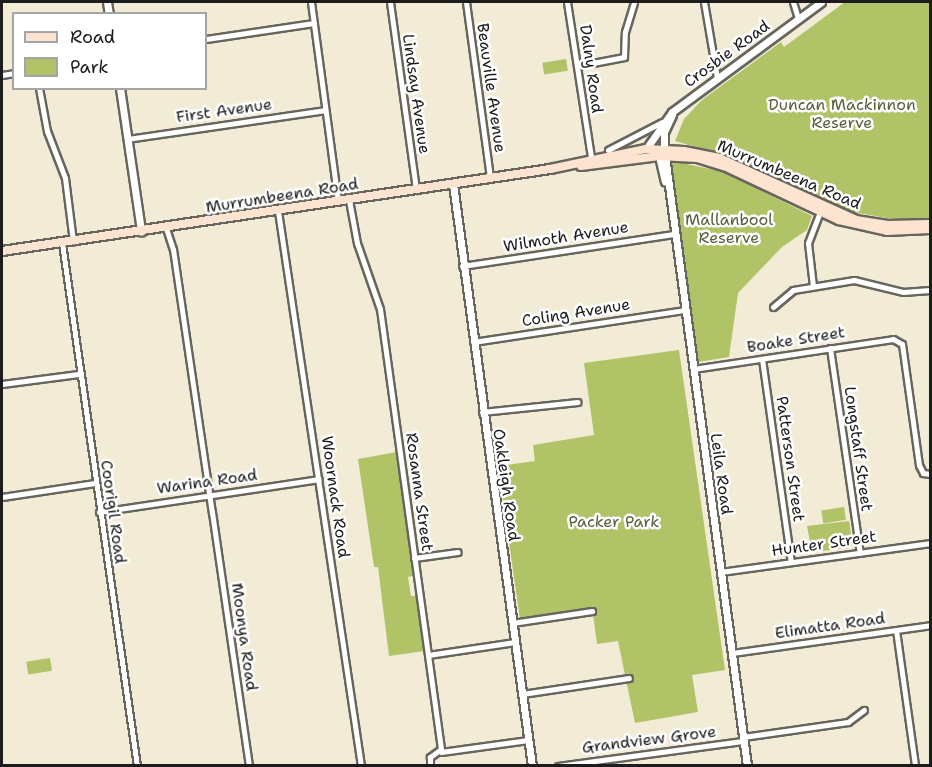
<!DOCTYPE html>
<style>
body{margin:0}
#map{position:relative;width:932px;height:767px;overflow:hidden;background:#f2ecd7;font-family:"Shantell Sans",sans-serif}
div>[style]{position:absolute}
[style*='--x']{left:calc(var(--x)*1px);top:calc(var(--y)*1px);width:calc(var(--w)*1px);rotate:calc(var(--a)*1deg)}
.green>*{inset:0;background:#b0c367;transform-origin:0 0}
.roads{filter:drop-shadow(2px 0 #67655d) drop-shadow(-2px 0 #67655d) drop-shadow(0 2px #67655d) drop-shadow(0 -2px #67655d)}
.minor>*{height:5px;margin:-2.5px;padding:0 2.5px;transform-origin:2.5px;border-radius:2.5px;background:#fff}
.tertiary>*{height:7px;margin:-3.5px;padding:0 3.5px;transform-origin:3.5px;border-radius:3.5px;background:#fff}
.secondary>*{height:8px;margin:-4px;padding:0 4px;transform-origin:4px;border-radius:4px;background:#fde4d1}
span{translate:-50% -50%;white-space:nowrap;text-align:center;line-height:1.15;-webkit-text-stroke:5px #fff;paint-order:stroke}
.street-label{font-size:16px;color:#1c1c1c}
.park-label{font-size:16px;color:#575f3a}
.frame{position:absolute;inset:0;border:3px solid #1c1c1c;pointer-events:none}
.legend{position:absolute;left:12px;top:12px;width:195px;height:78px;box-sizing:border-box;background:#fff;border:2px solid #a4a4a4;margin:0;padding:8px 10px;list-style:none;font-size:18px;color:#1c1c1c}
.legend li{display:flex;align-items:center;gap:12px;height:30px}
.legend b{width:30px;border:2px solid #a4a4a4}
</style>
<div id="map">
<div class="green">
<div style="clip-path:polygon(845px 2px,930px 2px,930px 218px,892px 219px,847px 211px,731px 157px,675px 141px,684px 119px,702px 100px,781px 42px,784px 47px)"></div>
<div style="left:566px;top:59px;width:12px;height:24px;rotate:81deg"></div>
<div style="clip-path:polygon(673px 161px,724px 172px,812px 216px,807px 230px,782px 247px,738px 293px,729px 357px,698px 362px,670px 164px)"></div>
<div style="clip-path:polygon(679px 350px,725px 670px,692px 675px,698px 712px,635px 723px,618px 641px,597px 644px,592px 608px,520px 619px,498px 466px,535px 461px,533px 445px,594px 435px,584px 363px)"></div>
<div style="clip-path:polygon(397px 452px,413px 576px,408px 577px,411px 596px,416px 596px,424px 651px,389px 656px,378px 567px,374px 567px,358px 459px)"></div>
<div style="left:844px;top:507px;width:13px;height:23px;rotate:81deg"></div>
<div style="clip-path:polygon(849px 521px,853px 545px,849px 548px,812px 552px,807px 526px)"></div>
<div style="left:50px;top:658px;width:13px;height:24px;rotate:81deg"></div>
</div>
<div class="roads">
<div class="minor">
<div style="--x:311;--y:2;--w:201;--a:82.3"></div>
<div style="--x:390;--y:2;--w:190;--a:82.1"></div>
<div style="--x:466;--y:2;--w:178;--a:82.2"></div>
<div style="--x:567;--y:2;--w:163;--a:81.2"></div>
<div style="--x:704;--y:2;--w:77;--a:80.3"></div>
<div style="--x:793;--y:2;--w:17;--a:73"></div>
<div style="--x:206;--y:39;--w:109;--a:-8.4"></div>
<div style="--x:577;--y:66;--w:48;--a:-10.8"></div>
<div style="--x:624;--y:57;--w:25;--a:-88"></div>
<div style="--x:625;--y:32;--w:31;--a:-73"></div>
<div style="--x:2;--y:75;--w:12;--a:-9"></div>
<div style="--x:39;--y:88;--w:44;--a:79.5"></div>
<div style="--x:47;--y:131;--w:50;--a:69"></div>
<div style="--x:65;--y:178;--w:64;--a:82.8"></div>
<div style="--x:127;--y:139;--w:200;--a:-8.3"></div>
<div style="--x:608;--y:150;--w:61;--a:-27.4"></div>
<div style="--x:349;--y:200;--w:44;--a:79.5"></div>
<div style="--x:357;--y:243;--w:70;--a:70.8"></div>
<div style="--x:380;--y:309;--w:444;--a:82.1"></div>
<div style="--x:441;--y:749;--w:14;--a:144"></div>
<div style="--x:430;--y:757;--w:9;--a:90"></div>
<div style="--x:278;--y:211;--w:561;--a:81.49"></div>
<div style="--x:166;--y:228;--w:22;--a:72"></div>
<div style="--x:173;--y:249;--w:267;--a:81.6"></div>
<div style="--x:62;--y:243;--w:528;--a:81.84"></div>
<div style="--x:462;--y:266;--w:214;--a:-8.6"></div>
<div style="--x:813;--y:286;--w:43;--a:-96.6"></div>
<div style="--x:808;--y:243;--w:36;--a:-69"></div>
<div style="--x:773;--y:307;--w:26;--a:-40"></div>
<div style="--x:793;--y:290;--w:62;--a:-9.3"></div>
<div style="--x:854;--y:280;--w:50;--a:13.8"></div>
<div style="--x:903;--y:292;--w:27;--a:-4"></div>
<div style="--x:473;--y:342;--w:213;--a:-8.6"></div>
<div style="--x:830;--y:348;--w:207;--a:81.7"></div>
<div style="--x:762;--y:359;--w:205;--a:81.9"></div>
<div style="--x:693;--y:369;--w:202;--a:-8.5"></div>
<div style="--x:893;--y:339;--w:10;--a:29"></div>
<div style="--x:902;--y:344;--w:122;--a:82"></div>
<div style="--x:919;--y:465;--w:9;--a:63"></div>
<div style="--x:923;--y:473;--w:7;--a:8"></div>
<div style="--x:2;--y:384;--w:77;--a:-7.5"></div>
<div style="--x:482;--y:412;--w:96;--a:-6"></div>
<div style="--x:2;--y:497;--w:94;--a:-8.6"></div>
<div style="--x:99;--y:512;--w:222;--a:-8.5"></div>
<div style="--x:212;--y:512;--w:257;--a:81.7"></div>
<div style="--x:414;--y:558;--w:44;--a:-7.8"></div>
<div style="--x:721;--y:572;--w:211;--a:-7.9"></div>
<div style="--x:512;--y:623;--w:81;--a:-8.5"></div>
<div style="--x:896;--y:630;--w:137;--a:82"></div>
<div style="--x:732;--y:653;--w:200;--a:-8"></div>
<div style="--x:428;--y:655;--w:88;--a:-8.5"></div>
<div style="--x:522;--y:694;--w:108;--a:-8.5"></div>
<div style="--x:743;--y:737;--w:106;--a:-8.1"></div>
<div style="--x:848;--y:722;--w:20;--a:-37"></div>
<div style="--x:441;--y:752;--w:88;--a:-7.9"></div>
<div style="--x:558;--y:766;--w:188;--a:-7.7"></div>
</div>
<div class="tertiary">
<div style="--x:107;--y:2;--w:12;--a:81"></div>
<div style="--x:120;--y:88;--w:145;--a:81.6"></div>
<div style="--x:646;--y:149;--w:45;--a:-54.9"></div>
<div style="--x:672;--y:112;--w:185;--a:-36.4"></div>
<div style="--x:664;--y:149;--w:17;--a:-90"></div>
<div style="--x:664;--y:132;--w:19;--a:-65"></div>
<div style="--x:659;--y:156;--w:26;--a:77"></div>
<div style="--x:665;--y:156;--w:615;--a:82.34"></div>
<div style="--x:453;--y:184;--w:587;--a:82.27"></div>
</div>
<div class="secondary">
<div style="--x:581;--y:166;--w:79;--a:-7.3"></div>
<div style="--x:659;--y:156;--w:38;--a:3"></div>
<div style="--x:697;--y:158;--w:28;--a:17"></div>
<div style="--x:724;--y:166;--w:127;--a:25.2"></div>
<div style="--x:839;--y:220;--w:49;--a:12.9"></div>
<div style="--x:887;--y:231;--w:43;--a:-2.7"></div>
<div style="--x:2;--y:251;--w:554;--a:-8.51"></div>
<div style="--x:550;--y:169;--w:98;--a:-11.8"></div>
<div style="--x:646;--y:149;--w:38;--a:3"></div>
<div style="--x:684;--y:151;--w:36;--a:11"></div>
<div style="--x:719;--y:158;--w:150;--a:24.3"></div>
<div style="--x:856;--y:220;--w:32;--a:9"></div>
<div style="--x:888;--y:225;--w:42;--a:-1.4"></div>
</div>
</div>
<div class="street-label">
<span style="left:727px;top:54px;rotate:-36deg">Crosbie Road</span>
<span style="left:591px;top:69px;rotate:82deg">Dalny Road</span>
<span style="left:491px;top:88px;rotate:82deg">Beauville Avenue</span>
<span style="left:416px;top:94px;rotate:82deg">Lindsay Avenue</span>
<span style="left:224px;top:111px;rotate:-8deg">First Avenue</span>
<span style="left:789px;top:175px;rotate:23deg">Murrumbeena Road</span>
<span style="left:282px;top:196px;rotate:-9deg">Murrumbeena Road</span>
<span style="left:566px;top:237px;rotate:-9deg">Wilmoth Avenue</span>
<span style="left:576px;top:313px;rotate:-9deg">Coling Avenue</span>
<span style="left:796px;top:340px;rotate:-9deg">Boake Street</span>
<span style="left:858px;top:449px;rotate:82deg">Longstaff Street</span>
<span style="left:790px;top:459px;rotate:82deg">Patterson Street</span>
<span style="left:721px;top:474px;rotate:82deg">Leila Road</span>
<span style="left:207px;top:482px;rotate:-8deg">Warina Road</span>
<span style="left:506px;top:485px;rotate:82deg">Oakleigh Road</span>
<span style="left:419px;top:492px;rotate:82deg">Rosanna Street</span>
<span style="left:335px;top:497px;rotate:82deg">Woornack Road</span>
<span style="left:113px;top:512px;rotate:82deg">Coorigil Road</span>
<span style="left:824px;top:544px;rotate:-8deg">Hunter Street</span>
<span style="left:830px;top:626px;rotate:-8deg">Elimatta Road</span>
<span style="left:244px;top:637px;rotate:82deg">Moonya Road</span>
<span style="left:649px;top:740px;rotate:-7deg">Grandview Grove</span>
</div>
<div class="park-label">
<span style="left:842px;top:114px">Duncan Mackinnon<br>Reserve</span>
<span style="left:729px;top:229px">Mallanbool<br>Reserve</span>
<span style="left:614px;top:522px">Packer Park</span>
</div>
<div class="frame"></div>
<ul class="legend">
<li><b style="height:8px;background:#fde4d1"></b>Road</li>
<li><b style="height:16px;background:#b0c367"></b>Park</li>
</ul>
</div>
